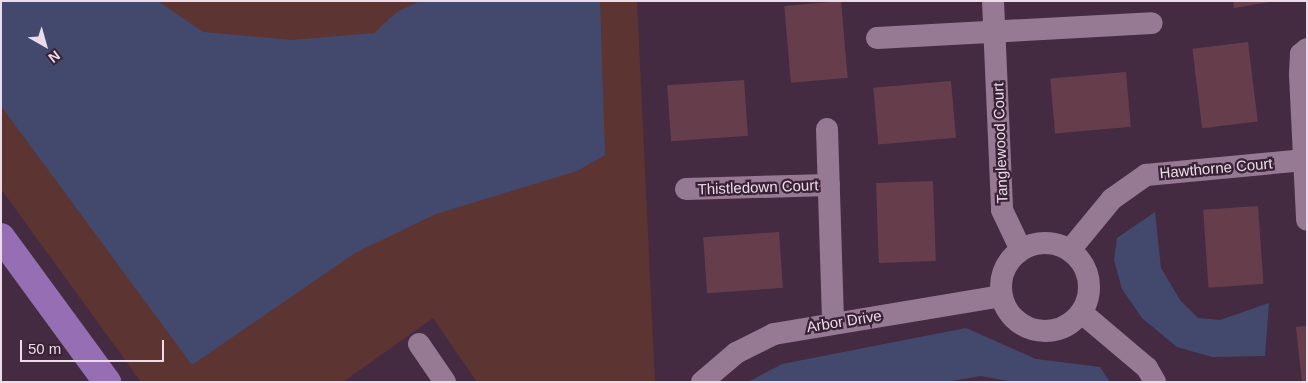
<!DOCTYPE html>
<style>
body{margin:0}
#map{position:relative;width:1308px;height:383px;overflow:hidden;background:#442b41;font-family:Helvetica,sans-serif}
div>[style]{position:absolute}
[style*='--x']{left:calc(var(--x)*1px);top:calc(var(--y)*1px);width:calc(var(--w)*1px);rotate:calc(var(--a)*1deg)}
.green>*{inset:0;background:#5c3431}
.water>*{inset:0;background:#43496d}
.building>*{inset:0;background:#663e4b;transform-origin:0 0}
.minor>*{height:22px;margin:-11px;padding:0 11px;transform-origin:11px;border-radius:11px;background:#967992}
.minor>.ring{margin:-11px;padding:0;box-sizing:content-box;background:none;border:22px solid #967992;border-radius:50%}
.major>*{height:28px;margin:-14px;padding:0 14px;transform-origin:14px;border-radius:14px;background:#956eb4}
span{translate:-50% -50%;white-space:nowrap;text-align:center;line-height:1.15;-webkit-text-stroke:4.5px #392136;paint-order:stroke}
.street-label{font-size:15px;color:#ecdce9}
.frame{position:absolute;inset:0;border:2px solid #ecdce9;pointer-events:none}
.north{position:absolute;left:20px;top:20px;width:50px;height:50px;-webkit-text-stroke:4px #392136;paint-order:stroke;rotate:142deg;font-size:14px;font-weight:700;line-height:20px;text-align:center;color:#ecdce9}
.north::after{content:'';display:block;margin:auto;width:18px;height:22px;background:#ecdce9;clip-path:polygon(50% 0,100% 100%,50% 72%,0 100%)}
.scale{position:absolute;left:20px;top:340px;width:144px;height:22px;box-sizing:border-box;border:2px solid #ecdce9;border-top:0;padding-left:6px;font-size:15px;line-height:18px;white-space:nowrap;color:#ecdce9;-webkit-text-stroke:4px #392136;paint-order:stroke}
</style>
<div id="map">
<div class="green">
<div style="clip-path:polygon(1px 1px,637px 1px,655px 382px,477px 382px,433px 318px,343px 382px,141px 382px,1px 189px)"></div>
</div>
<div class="water">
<div style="clip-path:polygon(1px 1px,158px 1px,203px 32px,292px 40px,374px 33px,397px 12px,420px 1px,600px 1px,605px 155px,577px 171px,436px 214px,355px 253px,192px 365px,1px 106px)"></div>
<div style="clip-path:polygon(1155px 212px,1161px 268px,1180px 300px,1198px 318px,1220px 320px,1269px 303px,1265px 356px,1212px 357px,1177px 347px,1142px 318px,1122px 289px,1114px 260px,1117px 238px)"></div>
<div style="clip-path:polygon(966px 328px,1036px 359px,1100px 367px,1110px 382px,1013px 382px,981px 376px,946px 382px,748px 382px,782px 364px)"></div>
</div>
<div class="building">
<div style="left:841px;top:1px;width:77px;height:57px;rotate:85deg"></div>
<div style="clip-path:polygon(1233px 1px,1270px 1px,1270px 2px,1234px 8px)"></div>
<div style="left:1248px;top:42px;width:80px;height:56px;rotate:83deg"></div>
<div style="left:1126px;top:72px;width:55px;height:76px;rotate:85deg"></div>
<div style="left:744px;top:80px;width:56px;height:77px;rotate:86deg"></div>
<div style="left:951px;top:81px;width:57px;height:78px;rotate:85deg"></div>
<div style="left:933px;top:181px;width:80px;height:57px;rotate:88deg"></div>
<div style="left:1258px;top:206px;width:78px;height:55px;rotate:86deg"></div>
<div style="left:779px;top:232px;width:56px;height:76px;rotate:86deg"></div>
<div style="clip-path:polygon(1307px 326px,1307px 382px,1302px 382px,1296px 327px)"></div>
</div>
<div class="minor">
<div style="--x:993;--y:1;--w:209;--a:87.5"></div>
<div style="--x:1002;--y:210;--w:44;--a:64.6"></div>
<div style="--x:877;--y:38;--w:275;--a:-3.1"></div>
<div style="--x:1307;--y:49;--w:8;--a:140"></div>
<div style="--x:1301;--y:54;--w:21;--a:93"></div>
<div style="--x:1300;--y:75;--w:145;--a:87.2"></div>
<div style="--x:827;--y:129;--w:192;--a:88.2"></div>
<div style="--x:686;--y:189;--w:143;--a:-1.6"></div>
<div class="ring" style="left:1001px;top:243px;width:66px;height:66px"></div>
<div style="--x:1070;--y:250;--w:66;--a:-50.5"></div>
<div style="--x:1112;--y:199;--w:42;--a:-35.2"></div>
<div style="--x:1146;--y:175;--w:159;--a:-5.4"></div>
<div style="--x:1082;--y:313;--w:85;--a:40.2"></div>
<div style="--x:1147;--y:368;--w:16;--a:60"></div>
<div style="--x:419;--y:344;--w:46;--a:55.6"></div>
<div style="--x:702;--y:382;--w:45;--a:-40.5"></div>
<div style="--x:736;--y:353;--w:42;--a:-26.6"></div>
<div style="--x:774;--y:334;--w:230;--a:-9.5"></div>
</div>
<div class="major">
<div style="--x:1;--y:237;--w:180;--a:53.8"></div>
</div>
<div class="street-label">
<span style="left:1000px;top:143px;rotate:-92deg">Tanglewood Court</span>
<span style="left:1216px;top:168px;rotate:-5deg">Hawthorne Court</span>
<span style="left:758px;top:187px;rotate:-2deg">Thistledown Court</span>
<span style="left:844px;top:321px;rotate:-9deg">Arbor Drive</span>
</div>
<div class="frame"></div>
<div class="north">N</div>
<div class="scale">50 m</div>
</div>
